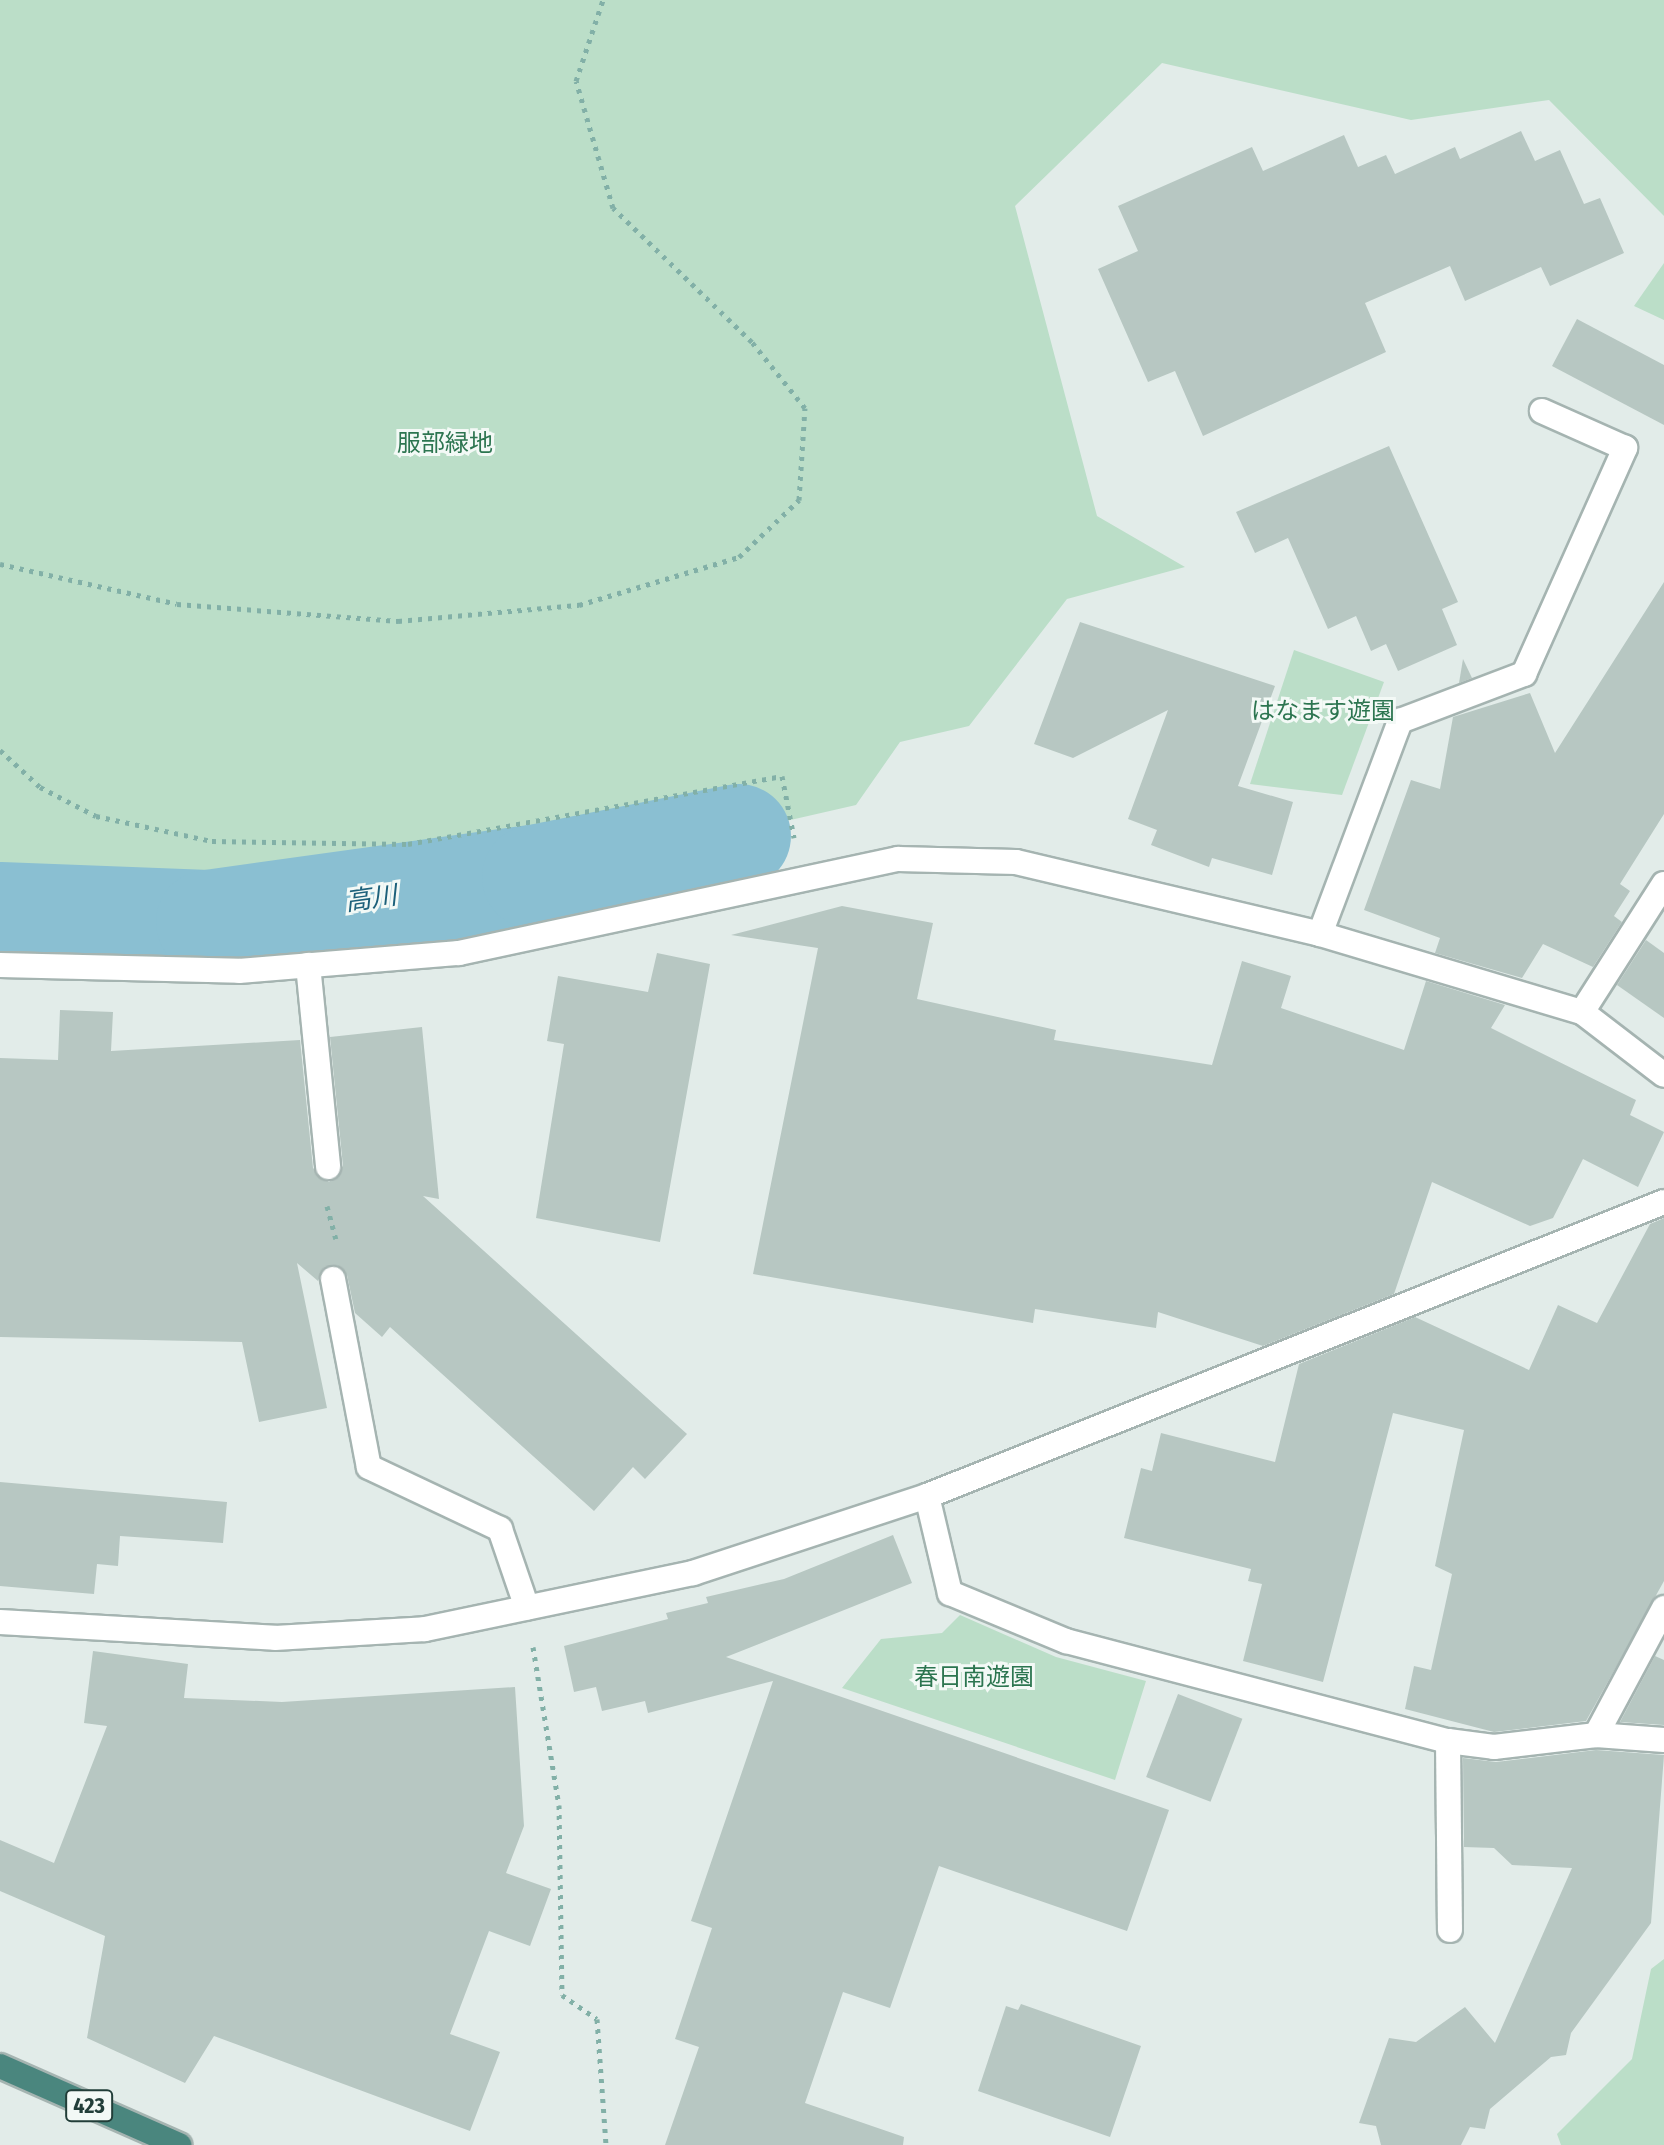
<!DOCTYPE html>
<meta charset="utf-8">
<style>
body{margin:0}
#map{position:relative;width:1664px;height:2145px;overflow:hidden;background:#e2ece9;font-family:"Fira Sans Condensed","Noto Sans JP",sans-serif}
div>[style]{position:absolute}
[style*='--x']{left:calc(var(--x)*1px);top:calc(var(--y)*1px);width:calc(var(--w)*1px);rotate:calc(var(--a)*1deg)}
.green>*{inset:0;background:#bbdec8}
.river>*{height:104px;margin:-52px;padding:0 52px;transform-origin:52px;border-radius:52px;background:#8abfd2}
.building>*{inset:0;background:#b7c7c2;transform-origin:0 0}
.path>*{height:5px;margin-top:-2.5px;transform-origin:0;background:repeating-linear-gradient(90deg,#82b0a7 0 4px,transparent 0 10px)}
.roads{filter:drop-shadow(2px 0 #a5b4b1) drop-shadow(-2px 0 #a5b4b1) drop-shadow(0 2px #a5b4b1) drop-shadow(0 -2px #a5b4b1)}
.service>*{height:24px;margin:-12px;padding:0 12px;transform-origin:12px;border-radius:12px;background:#fff}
.minor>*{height:24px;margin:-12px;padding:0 12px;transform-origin:12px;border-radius:12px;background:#fff}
.trunk>*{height:24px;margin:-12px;padding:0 12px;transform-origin:12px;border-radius:12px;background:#4a867e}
span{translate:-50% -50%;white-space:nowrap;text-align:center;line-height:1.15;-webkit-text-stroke:6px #f3f9f6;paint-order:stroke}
.shield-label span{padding:2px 6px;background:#f3f9f6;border:2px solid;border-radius:6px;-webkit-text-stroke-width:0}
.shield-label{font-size:22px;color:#223e39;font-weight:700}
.park-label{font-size:24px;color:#2c7550}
.water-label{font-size:26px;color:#1c607a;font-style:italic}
</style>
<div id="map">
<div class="green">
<div style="clip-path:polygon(0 0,1664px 0,1664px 216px,1549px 100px,1411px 120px,1162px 63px,1015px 206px,1097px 516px,1185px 567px,1067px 599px,969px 726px,900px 742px,856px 805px,236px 946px,0 931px)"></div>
<div style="clip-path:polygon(1664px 263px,1664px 320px,1634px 306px)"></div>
<div style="clip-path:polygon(1294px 650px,1384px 682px,1342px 795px,1250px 784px)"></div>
<div style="clip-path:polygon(960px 1615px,1056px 1657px,1146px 1681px,1115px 1780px,842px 1688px,881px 1639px,942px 1633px)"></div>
<div style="clip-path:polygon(1664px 1959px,1664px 2145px,1561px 2145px,1557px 2134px,1632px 2059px,1651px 1969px)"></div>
</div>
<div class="river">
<div style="--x:0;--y:914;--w:208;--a:2.2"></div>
<div style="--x:208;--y:922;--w:329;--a:-7.9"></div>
<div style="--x:534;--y:877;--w:209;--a:-11.3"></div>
</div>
<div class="building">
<div style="clip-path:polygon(1521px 131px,1535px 161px,1560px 150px,1584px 204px,1600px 198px,1624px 253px,1550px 286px,1541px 267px,1465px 301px,1450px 266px,1365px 303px,1386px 352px,1203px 436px,1175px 371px,1148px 382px,1098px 269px,1138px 251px,1118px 206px,1252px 147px,1263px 171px,1344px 135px,1358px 167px,1386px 155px,1395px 174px,1455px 147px,1460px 159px)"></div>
<div style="clip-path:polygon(1577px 319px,1664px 365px,1664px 425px,1552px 366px)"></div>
<div style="clip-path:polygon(1389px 446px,1458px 602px,1442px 609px,1457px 645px,1398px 671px,1386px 644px,1371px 651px,1356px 616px,1328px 629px,1288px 538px,1255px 553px,1236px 512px)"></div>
<div style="clip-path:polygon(1664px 582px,1664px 814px,1620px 884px,1630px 891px,1614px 916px,1622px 922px,1593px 967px,1543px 944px,1522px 978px,1435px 953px,1440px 938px,1364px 910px,1411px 780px,1440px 789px,1453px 717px,1530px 693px,1555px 753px)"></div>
<div style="clip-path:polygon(1080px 622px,1275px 686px,1238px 786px,1293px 802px,1272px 875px,1212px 858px,1209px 867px,1151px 845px,1157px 830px,1128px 819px,1168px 710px,1073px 758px,1034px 744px)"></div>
<div style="clip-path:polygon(1463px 659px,1472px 678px,1459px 683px)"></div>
<div style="clip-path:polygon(842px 906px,933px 923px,917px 999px,1056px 1030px,1054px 1040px,1212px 1065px,1242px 961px,1291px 976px,1281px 1008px,1404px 1050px,1426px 981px,1505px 1005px,1491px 1028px,1636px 1100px,1630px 1115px,1664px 1132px,1638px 1187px,1583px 1159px,1553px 1218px,1530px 1226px,1432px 1182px,1394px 1294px,1263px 1346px,1158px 1312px,1156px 1328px,1035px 1309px,1033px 1323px,753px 1274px,818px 948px,731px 935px)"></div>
<div style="clip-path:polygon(1646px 940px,1664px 953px,1664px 1018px,1617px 985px)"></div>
<div style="clip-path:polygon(657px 953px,710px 964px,660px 1242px,536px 1218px,564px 1044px,547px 1041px,558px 976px,648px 992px)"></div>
<div style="clip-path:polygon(60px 1010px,113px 1012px,111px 1051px,300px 1040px,313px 1168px,329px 1182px,343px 1166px,330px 1037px,422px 1027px,439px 1199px,423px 1196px,687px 1434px,645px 1479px,633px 1467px,594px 1511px,390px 1327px,382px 1337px,355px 1313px,347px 1275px,337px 1265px,324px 1267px,318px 1281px,297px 1263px,327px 1408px,259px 1422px,242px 1342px,0 1337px,0 1058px,58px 1060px)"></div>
<div style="clip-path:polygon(1664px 1218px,1664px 1581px,1586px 1721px,1494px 1732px,1405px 1709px,1414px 1666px,1431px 1670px,1452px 1574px,1435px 1566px,1464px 1430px,1393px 1413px,1323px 1682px,1243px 1661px,1262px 1584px,1248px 1581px,1251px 1569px,1124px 1538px,1141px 1468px,1152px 1471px,1161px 1433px,1275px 1462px,1299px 1364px,1415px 1317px,1529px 1370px,1558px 1305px,1597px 1323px,1650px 1224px)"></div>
<div style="clip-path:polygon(0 1482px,227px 1502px,223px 1543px,120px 1536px,118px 1566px,97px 1564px,94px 1594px,0 1586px)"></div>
<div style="clip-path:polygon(893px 1535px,912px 1583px,726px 1657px,1169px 1810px,1127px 1931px,939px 1866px,890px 2008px,843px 1992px,805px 2103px,904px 2137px,903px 2145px,665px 2145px,699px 2047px,675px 2039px,712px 1928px,691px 1921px,773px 1681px,648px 1713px,645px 1701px,602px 1711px,596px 1687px,574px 1692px,564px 1646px,668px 1619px,666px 1613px,708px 1603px,706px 1597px,784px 1579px)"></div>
<div style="clip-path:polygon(93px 1651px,188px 1664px,184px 1698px,282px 1702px,515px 1687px,524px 1826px,506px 1873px,551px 1889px,530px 1946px,489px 1931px,450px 2034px,500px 2052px,470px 2131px,214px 2036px,185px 2083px,87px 2038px,105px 1936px,0 1891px,0 1840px,54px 1863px,107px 1726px,84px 1723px)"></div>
<div style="clip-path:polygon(1655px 1656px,1664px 1660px,1664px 1725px,1620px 1722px)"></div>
<div style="left:1178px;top:1694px;width:69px;height:89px;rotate:21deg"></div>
<div style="clip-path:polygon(1596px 1750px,1664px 1755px,1651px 1923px,1571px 2033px,1566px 2055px,1551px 2057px,1490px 2109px,1485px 2129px,1470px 2127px,1461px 2145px,1381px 2145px,1376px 2126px,1359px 2123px,1389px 2038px,1416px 2042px,1465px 2007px,1495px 2043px,1572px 1868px,1512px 1865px,1494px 1848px,1464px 1847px,1463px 1758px,1496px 1762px)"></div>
<div style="clip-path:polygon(1021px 2004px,1141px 2046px,1110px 2137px,978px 2091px,1006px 2006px,1018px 2010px)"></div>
</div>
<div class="path">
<div style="--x:0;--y:564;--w:181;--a:12.7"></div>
<div style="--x:177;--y:604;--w:222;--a:4.4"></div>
<div style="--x:398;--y:621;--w:182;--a:-5.1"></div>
<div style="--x:579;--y:605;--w:167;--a:-16.7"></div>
<div style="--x:739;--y:557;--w:83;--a:-43.5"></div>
<div style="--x:799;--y:500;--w:92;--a:-86.3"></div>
<div style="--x:805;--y:408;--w:85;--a:-128.8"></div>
<div style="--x:752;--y:342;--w:193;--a:-136"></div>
<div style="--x:613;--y:208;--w:132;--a:-106.2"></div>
<div style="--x:576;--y:81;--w:85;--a:-71.6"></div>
<div style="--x:0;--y:750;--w:54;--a:42.8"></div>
<div style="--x:40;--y:787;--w:63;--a:27.4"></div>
<div style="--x:96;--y:816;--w:119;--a:12.2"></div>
<div style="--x:212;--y:841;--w:196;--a:0.9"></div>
<div style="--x:408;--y:844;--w:380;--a:-10.3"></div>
<div style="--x:782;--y:776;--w:63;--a:79"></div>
<div style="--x:327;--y:1206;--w:34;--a:75"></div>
<div style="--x:533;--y:1647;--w:160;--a:80.7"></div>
<div style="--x:559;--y:1805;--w:190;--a:89.1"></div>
<div style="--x:562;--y:1995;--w:42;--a:34.4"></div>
<div style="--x:597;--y:2019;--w:126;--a:85.9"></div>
</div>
<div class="roads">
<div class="service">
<div style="--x:1320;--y:934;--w:228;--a:-69.4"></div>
<div style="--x:1400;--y:721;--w:133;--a:-20.8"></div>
<div style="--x:1524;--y:674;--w:248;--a:-65.9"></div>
<div style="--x:1625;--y:448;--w:91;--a:-156"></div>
<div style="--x:1596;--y:1735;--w:144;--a:-61.8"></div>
<div style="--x:1448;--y:1741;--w:189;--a:89.4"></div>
</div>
<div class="minor">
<div style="--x:0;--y:965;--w:239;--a:1.4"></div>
<div style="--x:239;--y:971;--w:221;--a:-4.7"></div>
<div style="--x:459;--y:953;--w:449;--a:-12.1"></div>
<div style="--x:898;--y:859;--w:118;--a:1.5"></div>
<div style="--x:1016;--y:862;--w:312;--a:13.3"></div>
<div style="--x:1320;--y:934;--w:273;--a:16.6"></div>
<div style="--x:1582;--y:1012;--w:103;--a:37.5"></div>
<div style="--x:308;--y:965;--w:203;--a:84.3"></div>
<div style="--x:1582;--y:1012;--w:152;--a:-57.4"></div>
<div style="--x:333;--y:1279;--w:191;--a:79.2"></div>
<div style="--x:369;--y:1467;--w:145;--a:25.3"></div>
<div style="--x:500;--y:1529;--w:83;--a:71.1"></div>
<div style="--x:927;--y:1496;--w:100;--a:76.7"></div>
<div style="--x:950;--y:1593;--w:126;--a:22.5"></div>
<div style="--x:1066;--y:1641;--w:395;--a:14.7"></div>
<div style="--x:1448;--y:1741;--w:46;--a:7.4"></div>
<div style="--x:1494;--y:1747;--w:103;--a:-6.7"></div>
<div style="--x:1596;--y:1735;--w:68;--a:4.2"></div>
<div style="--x:0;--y:1622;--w:275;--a:3.3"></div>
<div style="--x:275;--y:1638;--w:150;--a:-3.4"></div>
<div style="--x:425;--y:1629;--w:274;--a:-11.8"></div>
<div style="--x:693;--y:1573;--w:246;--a:-18.2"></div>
<div style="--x:927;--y:1496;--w:793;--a:-21.75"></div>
</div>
<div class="trunk">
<div style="--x:0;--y:2066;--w:196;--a:23.8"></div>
</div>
</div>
<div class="shield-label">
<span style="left:89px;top:2106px">423</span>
</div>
<div class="park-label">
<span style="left:445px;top:444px">服部緑地</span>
<span style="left:1323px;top:712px">はなます遊園</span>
<span style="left:974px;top:1678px">春日南遊園</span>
</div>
<div class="water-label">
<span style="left:371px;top:899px;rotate:-8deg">高川</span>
</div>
</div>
